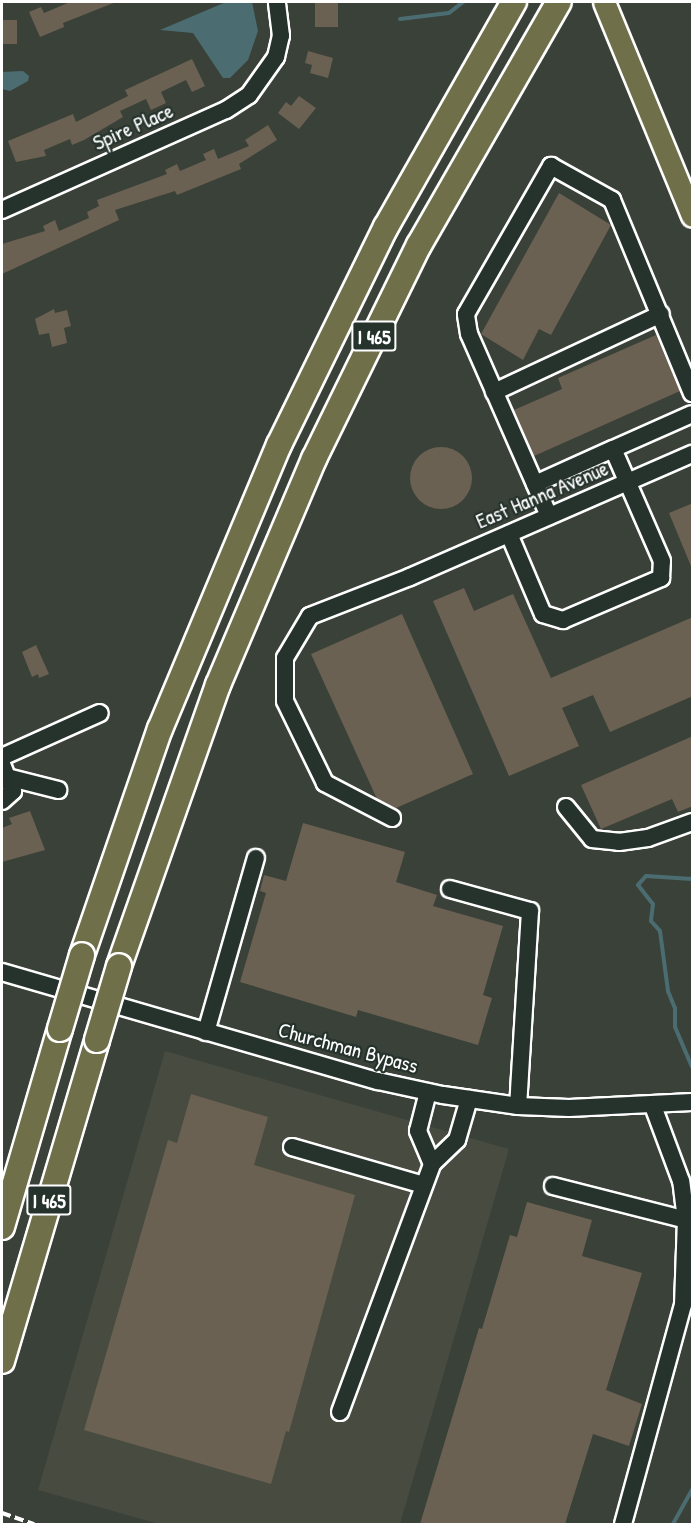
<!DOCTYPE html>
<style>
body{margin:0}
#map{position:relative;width:694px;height:1526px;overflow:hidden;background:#3a4138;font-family:"Patrick Hand",sans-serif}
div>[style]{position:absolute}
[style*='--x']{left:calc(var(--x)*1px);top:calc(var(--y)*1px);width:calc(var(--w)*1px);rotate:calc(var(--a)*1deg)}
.built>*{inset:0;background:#484b40}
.water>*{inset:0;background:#4b6d72}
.stream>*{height:4px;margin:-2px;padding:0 2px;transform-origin:2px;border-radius:2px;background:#4b6d72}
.building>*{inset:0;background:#6a6152;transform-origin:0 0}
.round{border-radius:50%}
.roads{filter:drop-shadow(2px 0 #fff) drop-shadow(-2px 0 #fff) drop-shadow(0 2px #fff) drop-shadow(0 -2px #fff)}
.minor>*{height:16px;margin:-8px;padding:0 8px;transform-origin:8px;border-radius:8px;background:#26332d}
.major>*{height:21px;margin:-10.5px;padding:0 10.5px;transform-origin:10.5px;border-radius:10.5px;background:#6f704a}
.highway>*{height:24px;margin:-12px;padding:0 12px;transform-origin:12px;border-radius:12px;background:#6f704a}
.rail>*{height:4px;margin-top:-2px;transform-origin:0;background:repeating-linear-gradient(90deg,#fff 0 9px,transparent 0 13.5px)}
.bridges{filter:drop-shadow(2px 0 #fff) drop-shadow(-2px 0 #fff) drop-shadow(0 2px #fff) drop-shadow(0 -2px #fff)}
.highway-bridge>*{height:24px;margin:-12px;padding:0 12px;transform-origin:12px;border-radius:12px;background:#6f704a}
span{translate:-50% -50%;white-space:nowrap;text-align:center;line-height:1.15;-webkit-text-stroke:4.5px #26332d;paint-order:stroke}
.shield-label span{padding:2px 4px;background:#26332d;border:2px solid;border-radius:4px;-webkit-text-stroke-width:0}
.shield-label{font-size:20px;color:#fff;font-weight:700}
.street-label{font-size:21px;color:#fff}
.frame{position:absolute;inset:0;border:3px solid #fff;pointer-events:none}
</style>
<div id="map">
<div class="built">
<div style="clip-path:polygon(165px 1051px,509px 1149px,400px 1524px,159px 1524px,38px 1490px)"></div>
</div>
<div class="water">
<div style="clip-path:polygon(226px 2px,252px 2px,258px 31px,248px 60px,230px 78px,223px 78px,193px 33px,160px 30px)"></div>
<div style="clip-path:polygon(23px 71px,29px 76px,28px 81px,10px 91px,2px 89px,2px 72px)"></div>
</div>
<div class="stream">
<div style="--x:400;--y:19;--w:49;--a:-7"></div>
<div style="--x:449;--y:13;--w:18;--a:-38"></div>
<div style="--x:692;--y:879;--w:46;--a:-176.3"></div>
<div style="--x:646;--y:876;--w:12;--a:132"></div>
<div style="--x:638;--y:885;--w:24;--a:52"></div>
<div style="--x:653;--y:904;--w:17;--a:97"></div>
<div style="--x:651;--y:921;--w:13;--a:48"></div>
<div style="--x:660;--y:931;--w:61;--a:82.4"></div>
<div style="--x:668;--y:991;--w:18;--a:68"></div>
<div style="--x:675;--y:1008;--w:19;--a:90"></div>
<div style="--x:675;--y:1027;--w:43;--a:67"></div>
<div style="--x:673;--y:1524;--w:39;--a:-61"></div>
</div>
<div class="building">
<div style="clip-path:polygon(70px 2px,116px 2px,63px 23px,64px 27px,40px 37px,29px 12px,41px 7px,44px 13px)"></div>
<div style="left:315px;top:2px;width:23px;height:25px"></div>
<div style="left:2px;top:20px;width:15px;height:24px"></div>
<div style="clip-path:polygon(308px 51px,333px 58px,328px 78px,310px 73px,312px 65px,305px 63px)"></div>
<div style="clip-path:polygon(192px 59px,205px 86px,192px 92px,186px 80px,161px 92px,166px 103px,151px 110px,146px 99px,120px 111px,123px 117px,84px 140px,72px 145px,70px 139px,44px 150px,46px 156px,16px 162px,8px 141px,73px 114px,76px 122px,128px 96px,125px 90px)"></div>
<div style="clip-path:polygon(299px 96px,316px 108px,299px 129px,278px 113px,286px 102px,291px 106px)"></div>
<div style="clip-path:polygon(268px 125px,277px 140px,239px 164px,241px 169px,177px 195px,175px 191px,115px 210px,119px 220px,2px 274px,2px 244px,45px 231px,43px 226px,55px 220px,59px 231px,89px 218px,87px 212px,99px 206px,97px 200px,167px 174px,165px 170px,177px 164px,180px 171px,206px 160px,203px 154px,214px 149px,218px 159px,249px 146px,245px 140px)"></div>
<div style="clip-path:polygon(559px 193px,611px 225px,551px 335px,539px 329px,523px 360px,481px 334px)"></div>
<div style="clip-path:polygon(54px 309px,55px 313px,67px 310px,71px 326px,64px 328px,67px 343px,52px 347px,49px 333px,39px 335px,35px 319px)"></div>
<div style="clip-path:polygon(656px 335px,680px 391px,534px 456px,514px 410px,562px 389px,558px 378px)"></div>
<div class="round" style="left:410px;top:447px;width:62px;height:62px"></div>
<div style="clip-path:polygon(693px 503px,693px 571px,669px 513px)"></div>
<div style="clip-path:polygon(464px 588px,474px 611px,513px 594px,551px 678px,693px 617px,693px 696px,610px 732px,593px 695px,562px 708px,579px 746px,509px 776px,433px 601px)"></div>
<div style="clip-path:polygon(402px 614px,473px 774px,396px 808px,377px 799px,311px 654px)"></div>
<div style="clip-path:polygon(36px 645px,49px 674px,39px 678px,38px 674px,32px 677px,22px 652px)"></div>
<div style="clip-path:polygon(693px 736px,693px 806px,678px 812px,672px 799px,601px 829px,581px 785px)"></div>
<div style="clip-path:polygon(30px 811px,45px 850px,2px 862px,2px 828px,12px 824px,9px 818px)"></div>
<div style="clip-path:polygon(303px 823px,405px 852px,396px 882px,437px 895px,433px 906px,503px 926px,483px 995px,492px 998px,478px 1045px,358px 1010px,356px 1017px,240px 982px,266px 893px,260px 891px,264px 875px,286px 881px)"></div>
<div style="clip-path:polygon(191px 1094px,268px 1117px,254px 1165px,355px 1195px,289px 1432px,286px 1431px,271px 1484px,84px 1430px,168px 1140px,177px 1143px)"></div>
<div style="clip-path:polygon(527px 1202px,592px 1220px,582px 1256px,642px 1273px,606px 1390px,642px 1404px,629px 1446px,593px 1434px,565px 1524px,420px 1524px,479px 1328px,482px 1329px,510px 1235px,517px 1237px)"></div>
</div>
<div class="roads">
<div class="minor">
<div style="--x:2;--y:210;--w:245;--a:-24.1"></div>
<div style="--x:226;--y:110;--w:27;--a:-33"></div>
<div style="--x:249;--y:95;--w:47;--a:-54.6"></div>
<div style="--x:276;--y:57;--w:22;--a:-77"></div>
<div style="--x:281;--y:36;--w:34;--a:-97"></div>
<div style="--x:494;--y:392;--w:184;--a:-25"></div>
<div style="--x:535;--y:484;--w:85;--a:-24.2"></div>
<div style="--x:549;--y:516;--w:199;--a:-113.7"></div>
<div style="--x:469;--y:334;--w:20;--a:-99"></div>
<div style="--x:466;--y:314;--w:171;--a:-60.1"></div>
<div style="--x:551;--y:166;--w:70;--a:29.1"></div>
<div style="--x:612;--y:200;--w:209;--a:67.5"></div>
<div style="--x:509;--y:534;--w:87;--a:67"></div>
<div style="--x:543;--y:614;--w:21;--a:17"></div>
<div style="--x:563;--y:620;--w:107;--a:-23.2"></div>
<div style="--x:661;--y:578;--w:17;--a:-87"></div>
<div style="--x:662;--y:561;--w:122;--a:-113.6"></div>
<div style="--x:613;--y:449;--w:86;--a:-23.9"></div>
<div style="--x:2;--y:757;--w:107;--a:-24.2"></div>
<div style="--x:2;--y:764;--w:14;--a:69"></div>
<div style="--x:7;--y:777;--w:53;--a:14.3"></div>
<div style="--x:2;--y:801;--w:15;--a:-42"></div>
<div style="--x:13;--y:791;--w:15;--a:-113"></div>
<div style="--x:566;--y:807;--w:41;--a:50.9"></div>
<div style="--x:592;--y:839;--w:27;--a:6"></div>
<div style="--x:619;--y:842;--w:29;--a:-8"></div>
<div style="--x:648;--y:838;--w:47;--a:-20"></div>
<div style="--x:392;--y:818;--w:76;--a:-152.4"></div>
<div style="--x:325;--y:783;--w:91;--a:-116"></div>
<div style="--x:285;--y:701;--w:43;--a:-90"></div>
<div style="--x:285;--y:658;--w:49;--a:-59.2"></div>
<div style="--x:310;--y:616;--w:107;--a:-21.3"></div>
<div style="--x:410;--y:577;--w:308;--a:-23.6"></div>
<div style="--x:450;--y:889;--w:83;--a:15.4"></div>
<div style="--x:530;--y:911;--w:195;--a:93.5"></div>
<div style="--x:2;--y:972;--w:391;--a:16.2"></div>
<div style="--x:378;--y:1081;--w:66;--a:12.2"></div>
<div style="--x:443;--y:1095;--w:76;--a:8.3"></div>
<div style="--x:518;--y:1106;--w:51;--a:2.2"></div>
<div style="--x:569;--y:1108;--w:123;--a:-2.8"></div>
<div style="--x:206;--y:1032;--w:181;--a:-74"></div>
<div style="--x:292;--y:1147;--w:137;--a:16.1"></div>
<div style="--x:432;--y:1164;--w:35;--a:-44"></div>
<div style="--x:457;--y:1140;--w:43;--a:-73.7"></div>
<div style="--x:553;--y:1186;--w:137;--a:14.3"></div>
<div style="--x:340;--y:1412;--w:265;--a:-69.6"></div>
<div style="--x:432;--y:1164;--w:36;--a:-113"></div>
<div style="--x:418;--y:1131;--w:40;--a:-75.6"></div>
<div style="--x:623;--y:1524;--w:227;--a:-74.7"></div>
<div style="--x:683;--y:1305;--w:85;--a:-88"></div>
<div style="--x:686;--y:1220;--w:39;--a:-97"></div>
<div style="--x:681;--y:1181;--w:80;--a:-110.5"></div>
</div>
<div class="major">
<div style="--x:604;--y:2;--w:231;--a:67.6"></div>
</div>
<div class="highway">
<div style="--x:82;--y:955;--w:239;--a:-71"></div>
<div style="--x:160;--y:729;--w:308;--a:-67.3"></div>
<div style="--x:279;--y:445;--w:243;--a:-63.9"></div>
<div style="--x:386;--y:227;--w:259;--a:-60.4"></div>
<div style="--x:119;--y:966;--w:298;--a:-70.6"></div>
<div style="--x:218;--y:685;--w:246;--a:-67"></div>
<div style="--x:314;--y:459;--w:238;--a:-63.9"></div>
<div style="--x:419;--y:245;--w:280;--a:-60.1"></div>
<div style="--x:2;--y:1227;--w:206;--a:-73.7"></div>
<div style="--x:2;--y:1361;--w:335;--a:-73.5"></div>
</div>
</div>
<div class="rail">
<div style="--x:2;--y:1513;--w:34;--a:19"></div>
</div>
<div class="bridges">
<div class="highway-bridge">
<div style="--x:60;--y:1029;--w:77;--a:-73.4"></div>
<div style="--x:97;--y:1040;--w:77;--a:-73.4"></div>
</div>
</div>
<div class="shield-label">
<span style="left:374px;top:336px">I 465</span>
<span style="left:49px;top:1200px">I 465</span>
</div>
<div class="street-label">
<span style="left:133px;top:127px;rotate:-24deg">Spire Place</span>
<span style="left:542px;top:495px;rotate:-23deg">East Hanna Avenue</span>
<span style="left:348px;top:1048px;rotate:15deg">Churchman Bypass</span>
</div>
<div class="frame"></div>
</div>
